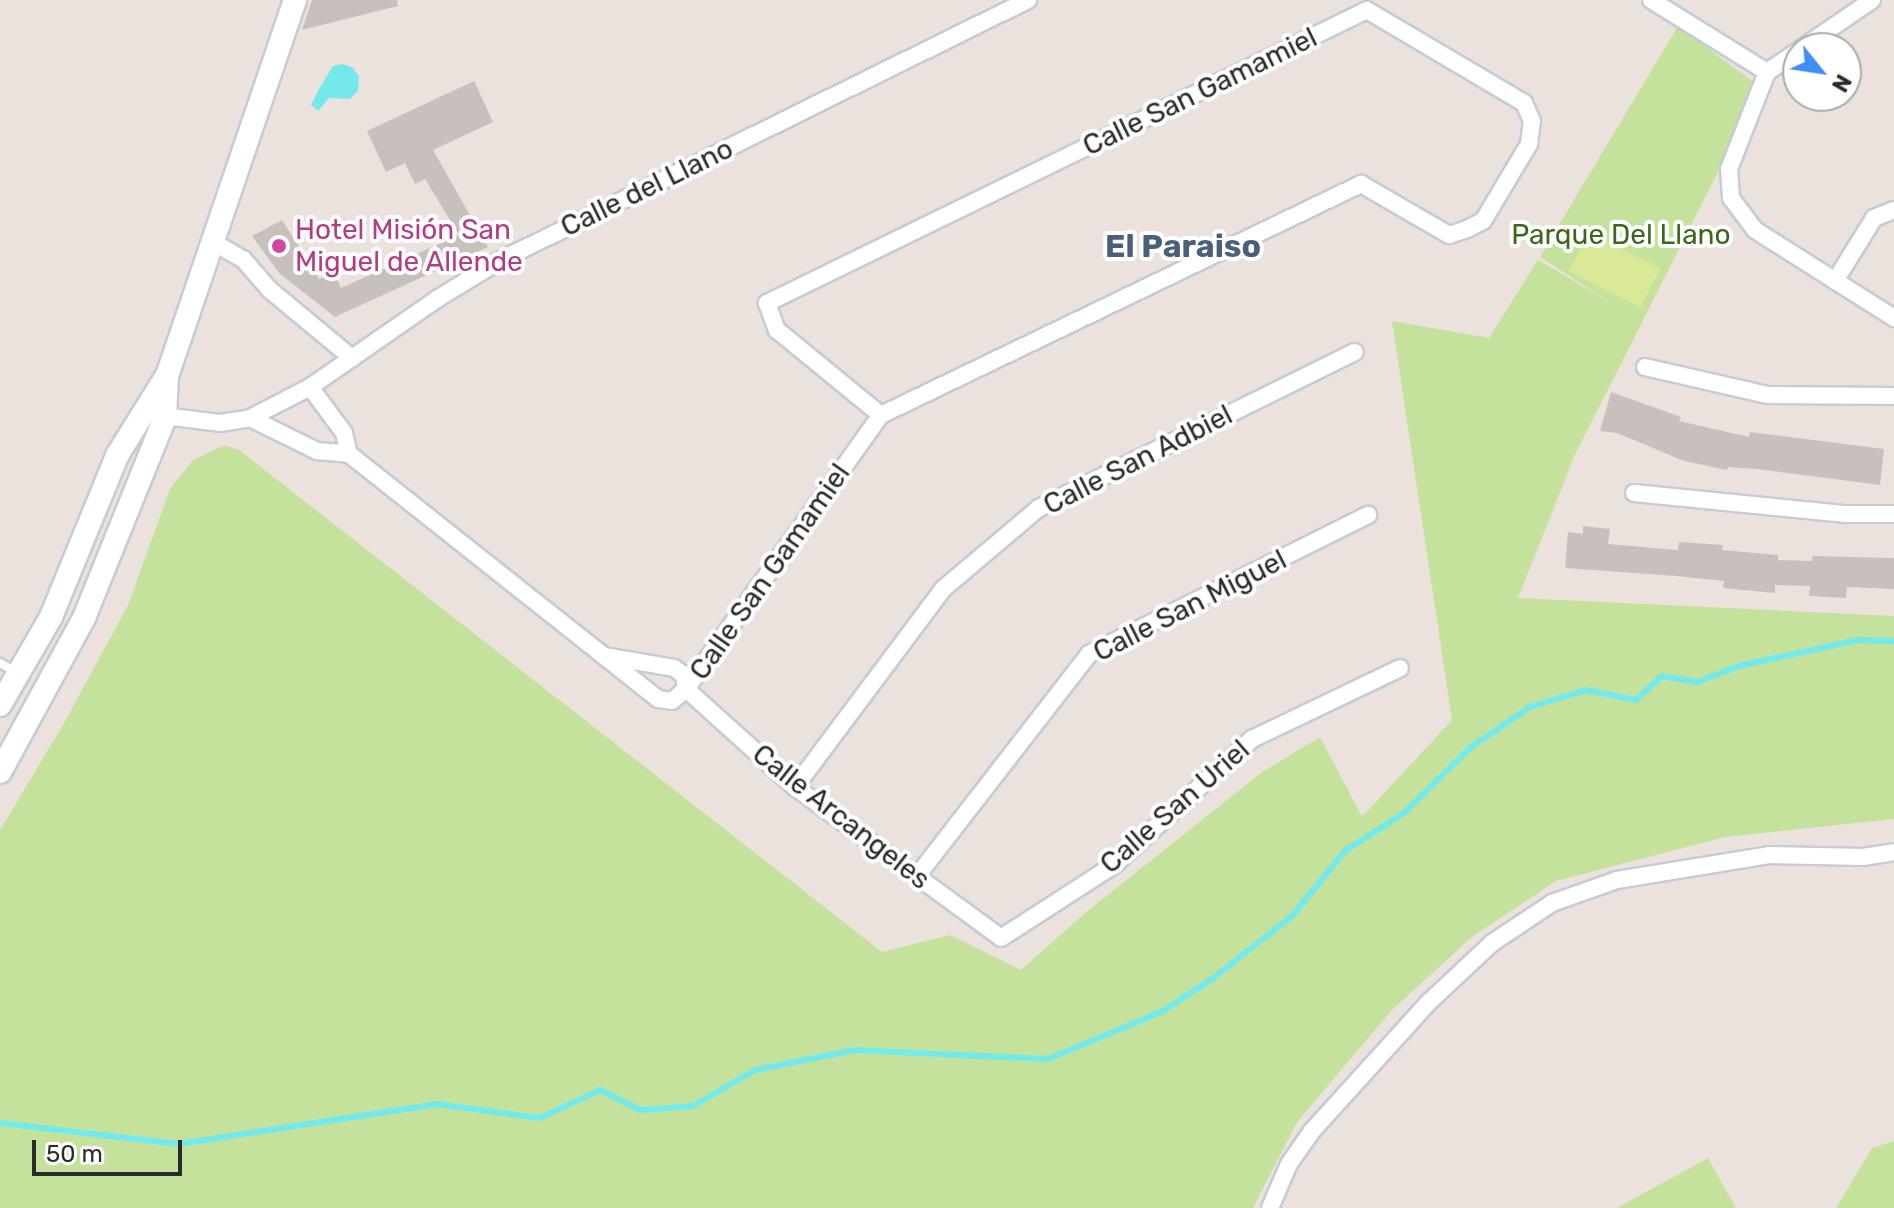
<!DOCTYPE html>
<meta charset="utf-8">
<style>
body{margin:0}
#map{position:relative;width:1894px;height:1208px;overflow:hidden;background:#ece2dd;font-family:Rubik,sans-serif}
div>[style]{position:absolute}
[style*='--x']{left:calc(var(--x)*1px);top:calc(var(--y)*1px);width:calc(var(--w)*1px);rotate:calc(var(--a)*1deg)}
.green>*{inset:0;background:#c4e29b}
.pitch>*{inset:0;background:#d9e997;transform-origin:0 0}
.water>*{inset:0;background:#73e9ec}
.stream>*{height:6px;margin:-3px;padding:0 3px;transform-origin:3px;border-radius:3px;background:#73e9ec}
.building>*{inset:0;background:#c8c0bc}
.roads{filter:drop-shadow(2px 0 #c5ccd4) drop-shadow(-2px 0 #c5ccd4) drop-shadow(0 2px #c5ccd4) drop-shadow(0 -2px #c5ccd4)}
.lane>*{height:8px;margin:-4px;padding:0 4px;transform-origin:4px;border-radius:4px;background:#fff}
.street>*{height:16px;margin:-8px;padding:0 8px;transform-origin:8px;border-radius:8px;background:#fff}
.secondary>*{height:22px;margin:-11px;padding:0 11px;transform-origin:11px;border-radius:11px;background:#fff}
.dots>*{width:22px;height:22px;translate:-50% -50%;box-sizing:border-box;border:4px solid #fff;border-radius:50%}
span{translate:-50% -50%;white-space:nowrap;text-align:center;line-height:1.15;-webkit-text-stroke:8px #fff;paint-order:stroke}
.street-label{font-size:28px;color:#2b2b2b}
.hotel-label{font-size:28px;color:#b23c85}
.left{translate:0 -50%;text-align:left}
.park-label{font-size:28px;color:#3d661c}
.quarter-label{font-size:32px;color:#4c5f7a;font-weight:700}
.north{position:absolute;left:1782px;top:32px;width:80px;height:80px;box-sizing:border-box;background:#fff;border:2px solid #aaa;border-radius:50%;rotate:120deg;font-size:22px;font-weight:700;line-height:32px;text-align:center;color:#2b2b2b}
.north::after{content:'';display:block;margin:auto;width:28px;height:36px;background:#418ef6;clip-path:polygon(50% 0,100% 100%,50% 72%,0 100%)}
.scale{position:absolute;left:32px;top:1140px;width:150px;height:36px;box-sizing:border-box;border:4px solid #2b2b2b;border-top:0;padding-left:10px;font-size:24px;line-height:28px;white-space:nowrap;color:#2b2b2b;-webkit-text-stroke:6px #fff;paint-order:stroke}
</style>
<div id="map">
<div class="green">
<div style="clip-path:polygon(1678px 26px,1756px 84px,1725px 158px,1574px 457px,1518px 598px,1894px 616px,1894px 819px,1725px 837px,1556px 881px,1473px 936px,1392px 1010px,1297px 1122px,1253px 1208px,0 1208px,0 830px,67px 718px,128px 605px,170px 489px,193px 460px,225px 445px,239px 450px,882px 952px,950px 935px,1021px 970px,1085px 913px,1261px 773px,1320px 737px,1362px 817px,1452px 720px,1392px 321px,1489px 338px,1538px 260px,1610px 302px,1540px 257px)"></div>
<div style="clip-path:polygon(1894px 1141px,1894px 1208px,1836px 1208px,1872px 1148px)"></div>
<div style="clip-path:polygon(1708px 1158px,1736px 1208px,1617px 1208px)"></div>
</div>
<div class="pitch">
<div style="left:1589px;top:232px;width:80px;height:44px;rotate:27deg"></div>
</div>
<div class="water">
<div style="clip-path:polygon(343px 64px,353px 68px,359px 77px,358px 91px,350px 99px,329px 98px,318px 111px,311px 105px,319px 89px,333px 66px)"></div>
</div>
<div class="stream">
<div style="--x:0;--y:1123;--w:180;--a:6.7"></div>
<div style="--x:179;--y:1144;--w:260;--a:-8.8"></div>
<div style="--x:436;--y:1104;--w:105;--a:7.7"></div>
<div style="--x:540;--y:1118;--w:66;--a:-25"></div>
<div style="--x:600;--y:1090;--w:45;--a:26.6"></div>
<div style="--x:640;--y:1110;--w:53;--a:-4.3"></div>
<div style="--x:693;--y:1106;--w:72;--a:-30.1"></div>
<div style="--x:755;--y:1070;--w:102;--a:-11.3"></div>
<div style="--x:855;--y:1050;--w:193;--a:2.7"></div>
<div style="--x:1048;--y:1059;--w:122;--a:-22.6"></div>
<div style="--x:1161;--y:1012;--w:61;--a:-32.9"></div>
<div style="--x:1212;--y:979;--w:102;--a:-38.2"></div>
<div style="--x:1292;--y:916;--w:85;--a:-50.7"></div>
<div style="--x:1346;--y:850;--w:69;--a:-32.5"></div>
<div style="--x:1404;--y:813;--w:94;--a:-44.6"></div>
<div style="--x:1471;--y:747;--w:71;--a:-34.1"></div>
<div style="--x:1530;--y:707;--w:59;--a:-16.9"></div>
<div style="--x:1586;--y:690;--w:51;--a:11.3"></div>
<div style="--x:1636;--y:700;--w:35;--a:-43"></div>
<div style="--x:1662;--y:676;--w:36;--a:10"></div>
<div style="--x:1697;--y:682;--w:45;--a:-20.9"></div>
<div style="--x:1739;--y:666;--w:122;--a:-12.3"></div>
<div style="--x:1858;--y:640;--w:36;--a:2"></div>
</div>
<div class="building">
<div style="clip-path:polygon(312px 0,397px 0,398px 6px,302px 30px)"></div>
<div style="clip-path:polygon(474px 81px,493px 122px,433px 150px,488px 247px,335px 317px,279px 273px,252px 236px,282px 220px,319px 279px,334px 273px,341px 288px,459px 235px,425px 179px,415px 184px,405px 163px,386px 172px,367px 131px)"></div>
<div style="clip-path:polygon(1611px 392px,1681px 417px,1679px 421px,1749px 437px,1750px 432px,1884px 449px,1880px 485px,1757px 469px,1728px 467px,1727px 470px,1684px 461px,1617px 433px,1600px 431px)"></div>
<div style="clip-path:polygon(1583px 526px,1610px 529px,1608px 544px,1678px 550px,1679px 542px,1723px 545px,1722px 550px,1778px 555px,1778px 560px,1812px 561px,1813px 556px,1894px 558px,1894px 589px,1847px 587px,1846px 598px,1809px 596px,1810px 586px,1775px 585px,1775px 593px,1723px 588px,1724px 581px,1676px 576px,1565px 568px,1568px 532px,1583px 534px)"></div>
</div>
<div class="roads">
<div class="lane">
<div style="--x:0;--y:663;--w:20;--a:30"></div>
</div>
<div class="street">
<div style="--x:1651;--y:0;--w:137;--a:31.8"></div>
<div style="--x:1802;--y:48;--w:85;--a:-34.4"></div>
<div style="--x:1767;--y:72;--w:104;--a:111.4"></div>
<div style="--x:1729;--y:169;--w:29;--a:86"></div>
<div style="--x:1731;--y:198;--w:40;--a:53"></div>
<div style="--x:1755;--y:230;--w:165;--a:32.3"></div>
<div style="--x:1767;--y:72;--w:37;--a:-34"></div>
<div style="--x:213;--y:242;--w:34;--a:30"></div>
<div style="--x:243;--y:259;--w:41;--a:48.9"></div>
<div style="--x:270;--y:290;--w:107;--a:39.7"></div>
<div style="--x:1835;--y:281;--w:74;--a:-58.2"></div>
<div style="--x:1874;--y:218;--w:22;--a:-22"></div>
<div style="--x:1645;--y:367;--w:125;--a:12.9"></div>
<div style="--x:1767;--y:395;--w:127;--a:0.5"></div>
<div style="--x:310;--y:387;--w:57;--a:53.5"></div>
<div style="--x:344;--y:433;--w:22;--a:77"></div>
<div style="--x:156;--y:415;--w:64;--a:7.1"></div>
<div style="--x:220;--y:423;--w:30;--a:-9"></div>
<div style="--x:250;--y:418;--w:68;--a:-27.3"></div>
<div style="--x:310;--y:387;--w:155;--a:-34.7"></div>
<div style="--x:437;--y:299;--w:73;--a:-31.5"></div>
<div style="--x:499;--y:261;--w:590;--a:-26.26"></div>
<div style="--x:250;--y:418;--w:75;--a:26.2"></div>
<div style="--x:317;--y:451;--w:32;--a:5"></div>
<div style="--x:349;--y:454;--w:394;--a:38.4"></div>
<div style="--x:658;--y:699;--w:14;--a:8"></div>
<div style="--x:672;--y:701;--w:18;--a:-41"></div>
<div style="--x:686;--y:689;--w:336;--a:-54.6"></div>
<div style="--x:881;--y:415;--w:533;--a:-25.7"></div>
<div style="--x:1361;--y:184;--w:102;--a:30.1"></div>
<div style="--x:1449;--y:235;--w:19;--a:-18"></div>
<div style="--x:1467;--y:229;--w:18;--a:-27"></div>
<div style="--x:1483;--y:221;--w:90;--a:-59.1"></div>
<div style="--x:1529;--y:144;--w:23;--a:-83"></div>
<div style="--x:1532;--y:121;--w:20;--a:-114"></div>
<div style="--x:1524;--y:103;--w:182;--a:-149.4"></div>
<div style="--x:1367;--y:10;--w:668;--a:153.97"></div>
<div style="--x:767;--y:303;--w:29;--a:70"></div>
<div style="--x:777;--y:330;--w:134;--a:39.3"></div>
<div style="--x:1634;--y:493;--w:213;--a:5.7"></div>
<div style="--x:1846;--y:514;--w:48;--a:0"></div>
<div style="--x:604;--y:656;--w:71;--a:9.7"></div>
<div style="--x:674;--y:668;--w:12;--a:35"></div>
<div style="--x:684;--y:675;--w:14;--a:82"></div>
<div style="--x:686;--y:689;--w:147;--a:42"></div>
<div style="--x:795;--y:787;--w:255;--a:36.2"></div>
<div style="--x:1001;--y:938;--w:135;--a:-32.9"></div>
<div style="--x:1114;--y:865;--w:187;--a:-42.4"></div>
<div style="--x:1252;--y:739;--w:164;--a:-25.6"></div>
<div style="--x:795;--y:787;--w:247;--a:-53.2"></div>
<div style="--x:943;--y:589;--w:126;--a:-40.2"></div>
<div style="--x:1039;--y:508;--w:352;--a:-26.3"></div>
<div style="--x:917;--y:876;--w:281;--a:-52.2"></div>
<div style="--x:1089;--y:654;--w:312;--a:-26.5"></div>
<div style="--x:1270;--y:1208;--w:48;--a:-66.6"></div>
<div style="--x:1289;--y:1164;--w:40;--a:-55.1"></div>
<div style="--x:1312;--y:1131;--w:174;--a:-47.8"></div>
<div style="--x:1429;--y:1002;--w:86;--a:-43.1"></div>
<div style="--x:1492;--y:943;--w:72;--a:-33.7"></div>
<div style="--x:1552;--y:903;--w:69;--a:-19.5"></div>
<div style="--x:1617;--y:880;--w:154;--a:-9.3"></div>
<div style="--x:1769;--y:855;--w:94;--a:1.2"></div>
<div style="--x:1863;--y:857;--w:31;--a:-9"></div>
</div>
<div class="secondary">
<div style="--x:0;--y:705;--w:102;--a:-59.9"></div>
<div style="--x:51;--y:617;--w:176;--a:-67.7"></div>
<div style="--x:118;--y:454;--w:91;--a:-58.1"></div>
<div style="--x:0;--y:772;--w:175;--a:-61.4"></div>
<div style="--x:84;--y:618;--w:216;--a:-68"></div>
<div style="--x:165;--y:418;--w:42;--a:-87.3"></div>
<div style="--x:167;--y:376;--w:397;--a:-71.2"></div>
</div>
</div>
<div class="dots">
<div style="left:279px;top:246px;background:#d1479c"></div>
</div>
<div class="street-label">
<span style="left:1200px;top:92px;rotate:-26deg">Calle San Gamamiel</span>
<span style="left:647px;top:188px;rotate:-26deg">Calle del Llano</span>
<span style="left:1138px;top:460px;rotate:-27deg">Calle San Adbiel</span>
<span style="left:770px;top:572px;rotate:-55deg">Calle San Gamamiel</span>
<span style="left:1190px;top:606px;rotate:-27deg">Calle San Miguel</span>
<span style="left:1175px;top:807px;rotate:-41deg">Calle San Uriel</span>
<span style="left:841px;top:817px;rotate:38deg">Calle Arcangeles</span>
</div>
<div class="hotel-label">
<span class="left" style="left:295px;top:246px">Hotel Misión San<br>Miguel de Allende</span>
</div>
<div class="park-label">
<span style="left:1621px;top:235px">Parque Del Llano</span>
</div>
<div class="quarter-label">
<span style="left:1183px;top:246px">El Paraiso</span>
</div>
<div class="north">N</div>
<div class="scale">50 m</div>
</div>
